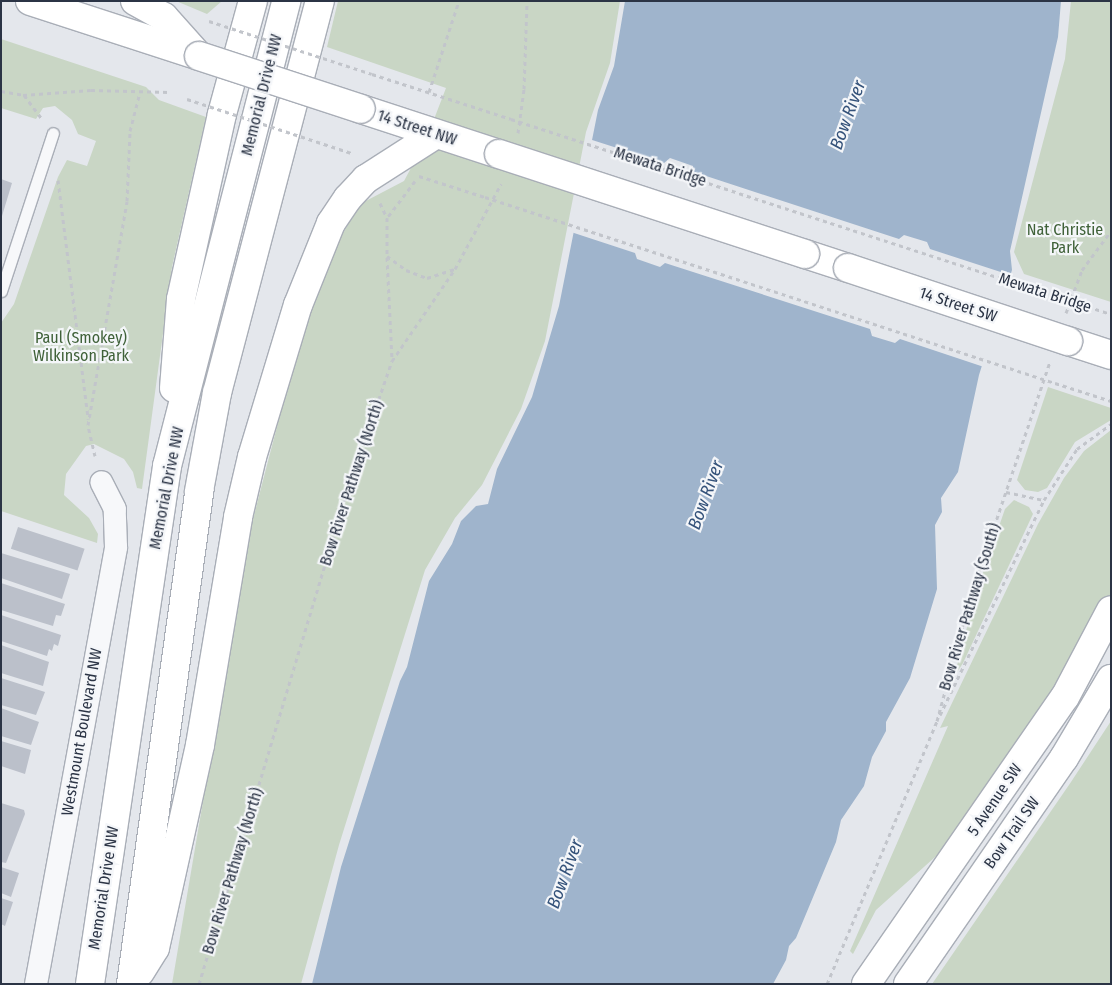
<!DOCTYPE html>
<style>
body{margin:0}
#map{position:relative;width:1112px;height:985px;overflow:hidden;background:#e4e7ec;font-family:"Fira Sans Condensed",sans-serif}
div>[style]{position:absolute}
[style*='--x']{left:calc(var(--x)*1px);top:calc(var(--y)*1px);width:calc(var(--w)*1px);rotate:calc(var(--a)*1deg)}
.green>*{inset:0;background:#c9d6c5}
.water>*{inset:0;background:#9fb4cc}
.pier>*{inset:0;background:#e4e7ec}
.building>*{inset:0;background:#bbc0ca;transform-origin:0 0}
.path>*{height:3px;margin-top:-1.5px;transform-origin:0;background:repeating-linear-gradient(90deg,#c2c5cb 0 4px,transparent 0 8px)}
.roads{filter:drop-shadow(1px 0 #a9aeb7) drop-shadow(-1px 0 #a9aeb7) drop-shadow(0 1px #a9aeb7) drop-shadow(0 -1px #a9aeb7)}
.lane>*{height:11px;margin:-5.5px;padding:0 5.5px;transform-origin:5.5px;border-radius:5.5px;background:#f7f8fa}
.street>*{height:22px;margin:-11px;padding:0 11px;transform-origin:11px;border-radius:11px;background:#f7f8fa}
.secondary>*{height:28px;margin:-14px;padding:0 14px;transform-origin:14px;border-radius:14px;background:#fff}
.path-bridge>*{height:3px;margin-top:-1.5px;transform-origin:0;background:repeating-linear-gradient(90deg,#c2c5cb 0 4px,transparent 0 8px)}
.bridges{filter:drop-shadow(1px 0 #a9aeb7) drop-shadow(-1px 0 #a9aeb7) drop-shadow(0 1px #a9aeb7) drop-shadow(0 -1px #a9aeb7)}
.secondary-bridge>*{height:28px;margin:-14px;padding:0 14px;transform-origin:14px;border-radius:14px;background:#fff}
span{translate:-50% -50%;white-space:nowrap;text-align:center;line-height:1.15;-webkit-text-stroke:4.5px #f4f6f9;paint-order:stroke}
.street-label{font-size:16px;color:#2b3445}
.park-label{font-size:16px;color:#3f6138}
.water-label{font-size:18px;color:#34527a;font-style:italic}
.frame{position:absolute;inset:0;border:2px solid #2b3445;pointer-events:none}
</style>
<div id="map">
<div class="green">
<div style="clip-path:polygon(176px 1px,222px 1px,207px 14px)"></div>
<div style="clip-path:polygon(338px 1px,620px 1px,610px 63px,586px 132px,545px 341px,521px 409px,482px 485px,455px 518px,425px 570px,339px 845px,301px 984px,172px 984px,247px 542px,292px 369px,318px 290px,343px 233px,360px 204px,404px 181px,426px 140px,446px 88px,327px 47px)"></div>
<div style="clip-path:polygon(1071px 1px,1111px 1px,1111px 302px,1024px 274px,1014px 252px,1065px 59px)"></div>
<div style="clip-path:polygon(1px 39px,146px 87px,159px 100px,206px 117px,172px 267px,142px 489px,137px 488px,133px 472px,124px 459px,94px 444px,86px 446px,66px 474px,64px 495px,89px 518px,98px 534px,97px 543px,1px 511px,1px 323px,14px 304px,58px 177px,67px 160px,87px 166px,96px 141px,78px 134px,72px 120px,55px 106px,43px 108px,36px 119px,1px 108px)"></div>
<div style="clip-path:polygon(1048px 387px,1111px 408px,1111px 420px,1075px 442px,1047px 488px,1038px 492px,1025px 490px,1017px 480px)"></div>
<div style="clip-path:polygon(1111px 430px,1111px 593px,1104px 608px,1073px 668px,944px 849px,876px 910px,853px 954px,850px 951px,948px 726px,940px 728px,1038px 524px,1064px 478px,1084px 451px)"></div>
<div style="clip-path:polygon(1014px 500px,1029px 507px,1033px 514px,963px 663px,954px 677px,976px 593px,1005px 509px)"></div>
<div style="clip-path:polygon(1111px 721px,1111px 984px,932px 984px,1071px 782px)"></div>
</div>
<div class="water">
<div style="clip-path:polygon(625px 1px,1061px 1px,1058px 37px,1010px 251px,1012px 270px,979px 375px,958px 472px,941px 498px,942px 512px,935px 525px,937px 589px,910px 678px,886px 722px,886px 731px,872px 757px,864px 786px,841px 820px,836px 842px,796px 938px,789px 946px,786px 960px,773px 984px,312px 984px,341px 867px,400px 681px,407px 667px,429px 581px,452px 544px,461px 521px,476px 506px,488px 504px,497px 469px,532px 397px,559px 306px,598px 110px,614px 66px)"></div>
</div>
<div class="pier">
<div style="clip-path:polygon(589px 139px,664px 163px,670px 158px,693px 166px,694px 172px,899px 239px,904px 235px,927px 242px,930px 249px,1013px 276px,984px 367px,900px 339px,895px 343px,872px 336px,870px 329px,665px 263px,660px 267px,637px 259px,635px 253px,571px 232px)"></div>
</div>
<div class="building">
<div style="clip-path:polygon(1px 179px,12px 183px,2px 216px,1px 215px)"></div>
<div style="left:18px;top:527px;width:70px;height:23px;rotate:18deg"></div>
<div style="clip-path:polygon(1px 553px,70px 574px,62px 599px,1px 578px)"></div>
<div style="clip-path:polygon(1px 583px,65px 604px,61px 616px,56px 615px,53px 626px,1px 610px)"></div>
<div style="clip-path:polygon(1px 615px,61px 635px,58px 646px,54px 644px,52px 651px,49px 649px,47px 656px,1px 641px)"></div>
<div style="clip-path:polygon(1px 645px,49px 662px,43px 686px,1px 673px)"></div>
<div style="clip-path:polygon(1px 678px,45px 692px,36px 715px,1px 705px)"></div>
<div style="clip-path:polygon(1px 708px,39px 722px,31px 745px,1px 736px)"></div>
<div style="clip-path:polygon(1px 741px,31px 750px,25px 774px,1px 766px)"></div>
<div style="clip-path:polygon(1px 803px,24px 810px,25px 814px,6px 863px,1px 862px)"></div>
<div style="clip-path:polygon(1px 867px,19px 873px,11px 897px,1px 893px)"></div>
<div style="clip-path:polygon(1px 898px,13px 902px,5px 926px,1px 924px)"></div>
</div>
<div class="path">
<div style="--x:372;--y:74;--w:146;--a:17.9"></div>
<div style="--x:1;--y:91;--w:22;--a:10"></div>
<div style="--x:23;--y:95;--w:68;--a:-4.2"></div>
<div style="--x:91;--y:90;--w:78;--a:1.5"></div>
<div style="--x:429;--y:92;--w:96;--a:-71.8"></div>
<div style="--x:24;--y:95;--w:31;--a:53"></div>
<div style="--x:518;--y:133;--w:44;--a:-82.2"></div>
<div style="--x:524;--y:89;--w:88;--a:-88"></div>
<div style="--x:419;--y:176;--w:69;--a:17.7"></div>
<div style="--x:58;--y:180;--w:241;--a:82.8"></div>
<div style="--x:415;--y:181;--w:46;--a:127.1"></div>
<div style="--x:387;--y:218;--w:38;--a:90"></div>
<div style="--x:387;--y:256;--w:24;--a:36"></div>
<div style="--x:406;--y:270;--w:22;--a:21"></div>
<div style="--x:427;--y:278;--w:29;--a:-18"></div>
<div style="--x:380;--y:203;--w:17;--a:65"></div>
<div style="--x:387;--y:257;--w:103;--a:87.2"></div>
<div style="--x:1080;--y:304;--w:33;--a:18"></div>
<div style="--x:1066;--y:313;--w:46;--a:-69.6"></div>
<div style="--x:1082;--y:270;--w:49;--a:-53.4"></div>
<div style="--x:1055;--y:383;--w:59;--a:17.8"></div>
<div style="--x:95;--y:456;--w:32;--a:-103"></div>
<div style="--x:88;--y:425;--w:227;--a:-80.1"></div>
<div style="--x:127;--y:201;--w:70;--a:-87.5"></div>
<div style="--x:130;--y:131;--w:40;--a:-75.6"></div>
<div style="--x:1006;--y:492;--w:39;--a:12"></div>
<div style="--x:1044;--y:500;--w:61;--a:-57.1"></div>
<div style="--x:1077;--y:449;--w:42;--a:-36.3"></div>
<div style="--x:940;--y:715;--w:239;--a:-64.2"></div>
<div style="--x:199;--y:984;--w:507;--a:-73.28"></div>
<div style="--x:345;--y:498;--w:145;--a:-71.1"></div>
<div style="--x:392;--y:361;--w:112;--a:-55.6"></div>
<div style="--x:455;--y:269;--w:97;--a:-61.6"></div>
<div style="--x:827;--y:984;--w:285;--a:-67.3"></div>
<div style="--x:937;--y:721;--w:131;--a:-74.9"></div>
<div style="--x:971;--y:595;--w:247;--a:-71.3"></div>
</div>
<div class="roads">
<div class="lane">
<div style="--x:1;--y:291;--w:166;--a:-71.8"></div>
</div>
<div class="street">
<div style="--x:36;--y:984;--w:444;--a:-79.6"></div>
<div style="--x:116;--y:547;--w:38;--a:-92"></div>
<div style="--x:115;--y:509;--w:30;--a:-117"></div>
</div>
<div class="secondary">
<div style="--x:30;--y:1;--w:178;--a:18"></div>
<div style="--x:135;--y:1;--w:33;--a:29"></div>
<div style="--x:164;--y:17;--w:51;--a:48.2"></div>
<div style="--x:361;--y:109;--w:145;--a:18.1"></div>
<div style="--x:805;--y:254;--w:45;--a:18"></div>
<div style="--x:1068;--y:341;--w:45;--a:18"></div>
<div style="--x:174;--y:388;--w:89;--a:-85.5"></div>
<div style="--x:181;--y:299;--w:189;--a:-77.5"></div>
<div style="--x:222;--y:114;--w:117;--a:-74.7"></div>
<div style="--x:140;--y:972;--w:28;--a:-58"></div>
<div style="--x:155;--y:948;--w:208;--a:-77.5"></div>
<div style="--x:200;--y:745;--w:231;--a:-80.5"></div>
<div style="--x:238;--y:517;--w:62;--a:-76.9"></div>
<div style="--x:252;--y:457;--w:159;--a:-73.2"></div>
<div style="--x:298;--y:305;--w:88;--a:-68.1"></div>
<div style="--x:331;--y:223;--w:30;--a:-56"></div>
<div style="--x:348;--y:198;--w:26;--a:-47"></div>
<div style="--x:366;--y:179;--w:83;--a:-32.7"></div>
<div style="--x:90;--y:984;--w:524;--a:-81.54"></div>
<div style="--x:167;--y:466;--w:480;--a:-75.6"></div>
<div style="--x:131;--y:984;--w:498;--a:-82.1"></div>
<div style="--x:199;--y:491;--w:100;--a:-79.6"></div>
<div style="--x:217;--y:393;--w:405;--a:-75.3"></div>
<div style="--x:866;--y:984;--w:349;--a:-55.3"></div>
<div style="--x:1065;--y:697;--w:98;--a:-62.1"></div>
<div style="--x:908;--y:984;--w:275;--a:-55.4"></div>
<div style="--x:1064;--y:758;--w:92;--a:-59.3"></div>
</div>
</div>
<div class="path-bridge">
<div style="--x:209;--y:21;--w:171;--a:18"></div>
<div style="--x:187;--y:99;--w:173;--a:18.2"></div>
<div style="--x:511;--y:119;--w:598;--a:18.01"></div>
<div style="--x:485;--y:197;--w:600;--a:18.07"></div>
</div>
<div class="bridges">
<div class="secondary-bridge">
<div style="--x:199;--y:56;--w:170;--a:18.1"></div>
<div style="--x:499;--y:154;--w:322;--a:18.1"></div>
<div style="--x:848;--y:268;--w:232;--a:18.4"></div>
</div>
</div>
<div class="street-label">
<span style="left:262px;top:95px;rotate:-76deg">Memorial Drive NW</span>
<span style="left:417px;top:128px;rotate:18deg">14 Street NW</span>
<span style="left:660px;top:167px;rotate:18deg">Mewata Bridge</span>
<span style="left:1045px;top:293px;rotate:18deg">Mewata Bridge</span>
<span style="left:958px;top:305px;rotate:18deg">14 Street SW</span>
<span style="left:352px;top:483px;rotate:-72deg">Bow River Pathway (North)</span>
<span style="left:167px;top:488px;rotate:-79deg">Memorial Drive NW</span>
<span style="left:970px;top:607px;rotate:-73deg">Bow River Pathway (South)</span>
<span style="left:82px;top:732px;rotate:-80deg">Westmount Boulevard NW</span>
<span style="left:995px;top:800px;rotate:-56deg">5 Avenue SW</span>
<span style="left:1012px;top:833px;rotate:-55deg">Bow Trail SW</span>
<span style="left:233px;top:871px;rotate:-73deg">Bow River Pathway (North)</span>
<span style="left:104px;top:888px;rotate:-81deg">Memorial Drive NW</span>
</div>
<div class="park-label">
<span style="left:1065px;top:239px">Nat Christie<br>Park</span>
<span style="left:81px;top:347px">Paul (Smokey)<br>Wilkinson Park</span>
</div>
<div class="water-label">
<span style="left:848px;top:115px;rotate:-70deg">Bow River</span>
<span style="left:706px;top:495px;rotate:-70deg">Bow River</span>
<span style="left:565px;top:874px;rotate:-70deg">Bow River</span>
</div>
<div class="frame"></div>
</div>
